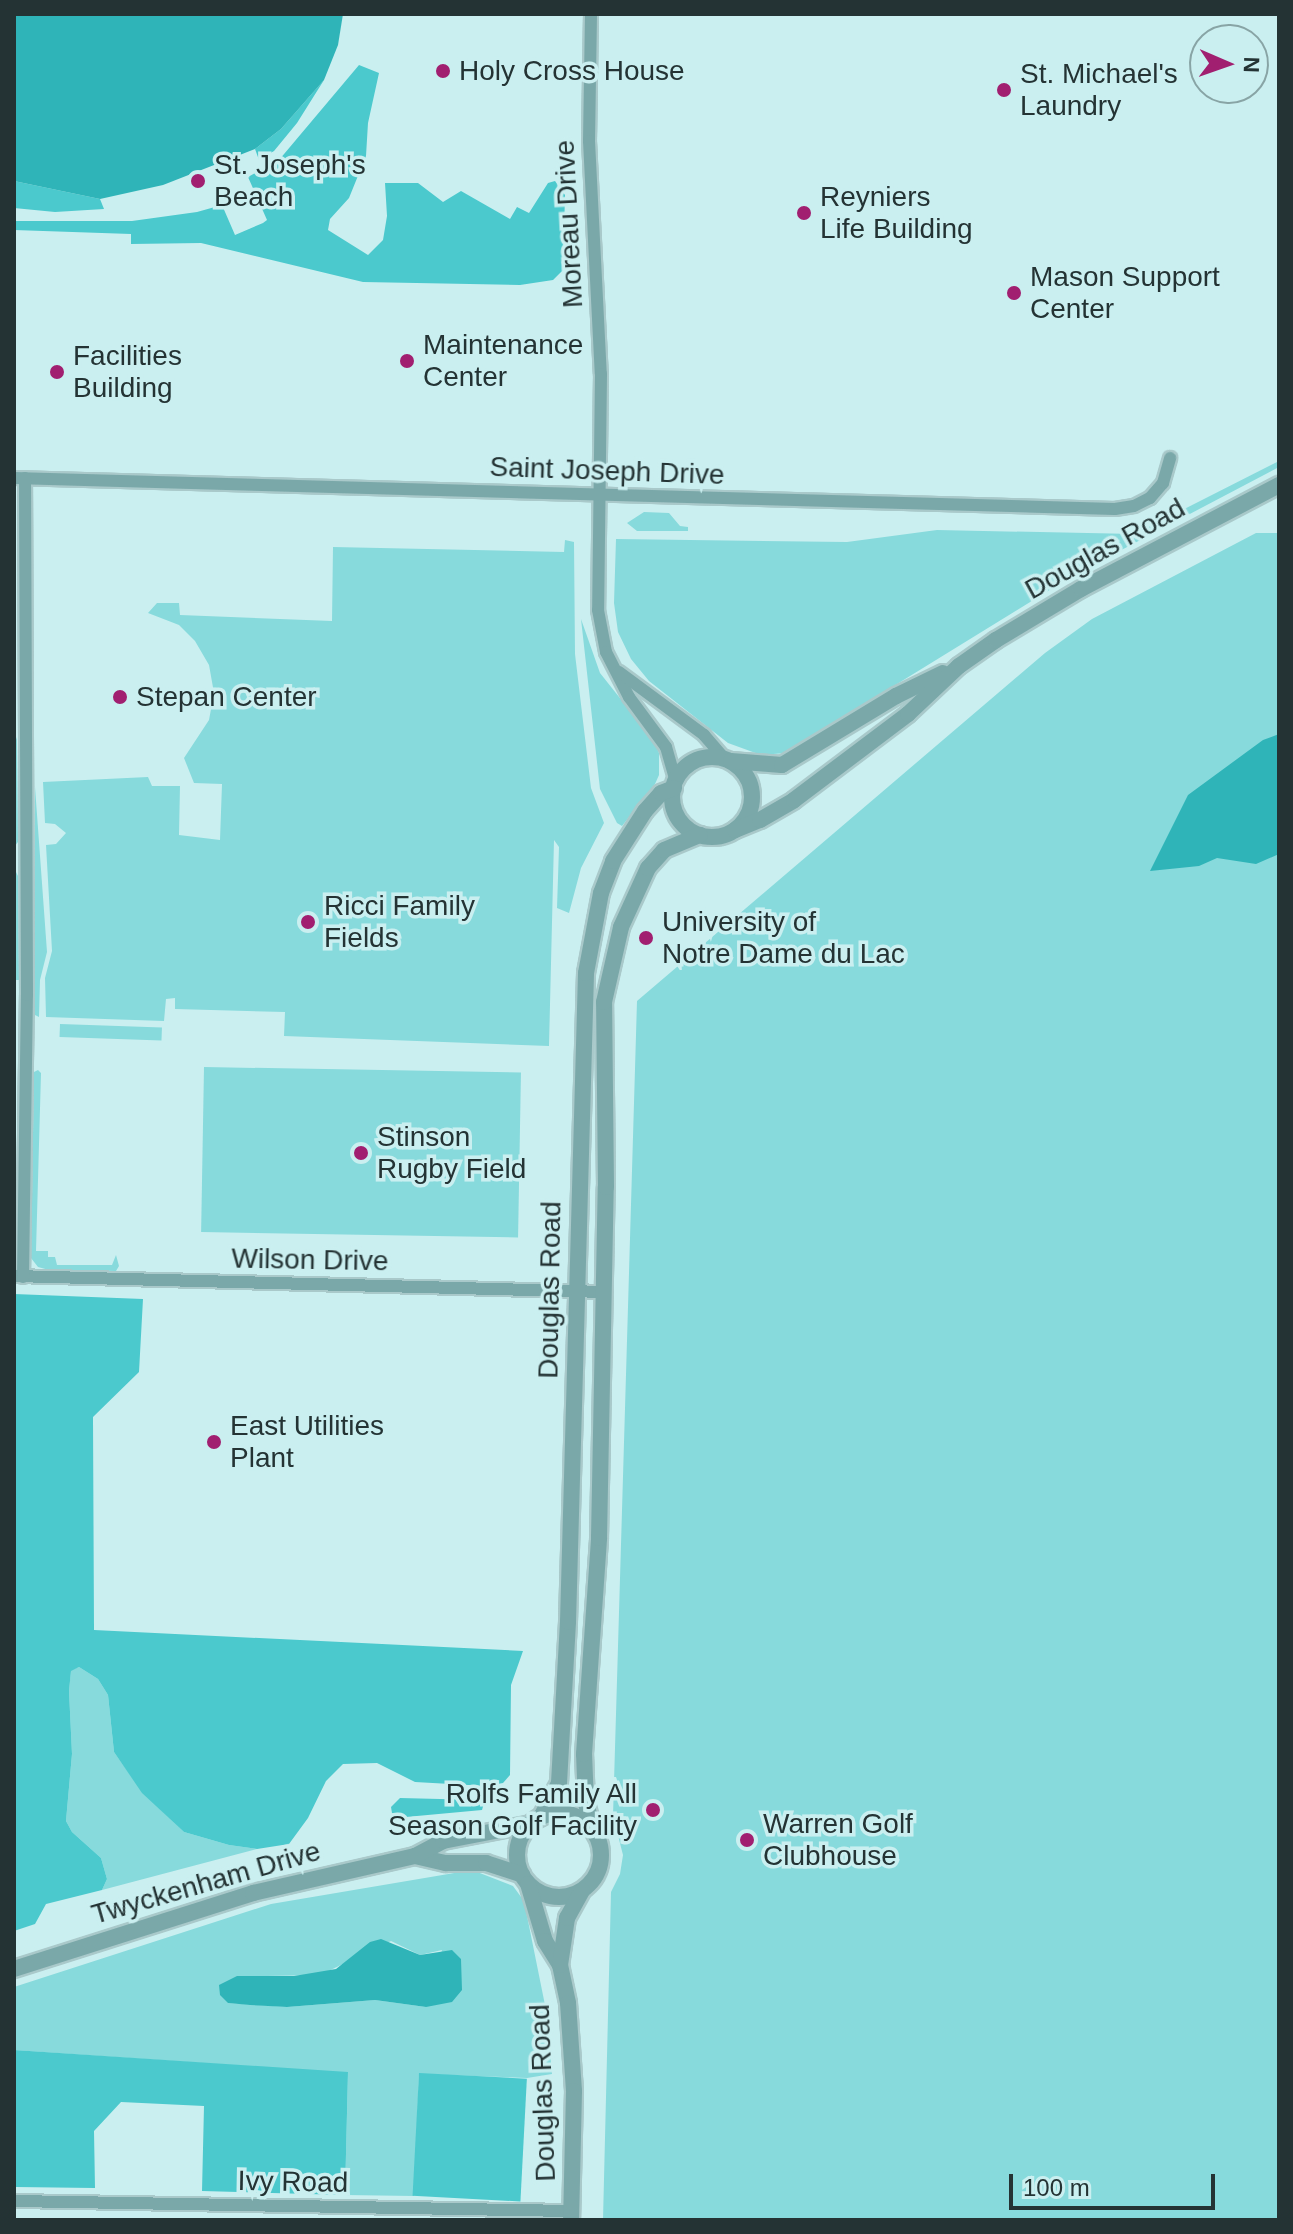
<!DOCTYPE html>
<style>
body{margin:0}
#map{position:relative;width:1293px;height:2234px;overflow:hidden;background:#caeff0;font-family:Arial,sans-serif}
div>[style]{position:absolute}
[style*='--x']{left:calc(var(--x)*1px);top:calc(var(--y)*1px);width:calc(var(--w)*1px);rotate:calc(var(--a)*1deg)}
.green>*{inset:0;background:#87dadc;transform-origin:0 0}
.forest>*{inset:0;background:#4bc9cd;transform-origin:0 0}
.water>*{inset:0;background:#2fb4b8}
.roads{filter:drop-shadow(2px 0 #a9c9ca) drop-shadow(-2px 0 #a9c9ca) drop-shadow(0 2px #a9c9ca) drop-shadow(0 -2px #a9c9ca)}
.minor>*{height:12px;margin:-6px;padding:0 6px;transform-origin:6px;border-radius:6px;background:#7aa8a9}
.tertiary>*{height:16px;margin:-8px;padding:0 8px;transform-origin:8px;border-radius:8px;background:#7aa8a9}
.tertiary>.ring{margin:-8px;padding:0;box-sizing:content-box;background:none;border:16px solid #7aa8a9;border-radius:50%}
.dots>*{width:22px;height:22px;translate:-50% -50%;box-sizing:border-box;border:4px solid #caeff0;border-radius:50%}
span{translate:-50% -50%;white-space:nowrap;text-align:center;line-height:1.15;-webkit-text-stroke:7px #caeff0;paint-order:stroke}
.poi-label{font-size:28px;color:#243334}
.left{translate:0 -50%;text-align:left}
.right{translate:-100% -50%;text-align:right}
.street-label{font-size:28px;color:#243334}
.frame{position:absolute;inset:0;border:16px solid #243334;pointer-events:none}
.north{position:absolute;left:1189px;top:24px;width:80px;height:80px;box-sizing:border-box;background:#caeff0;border:2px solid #88a4a5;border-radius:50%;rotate:92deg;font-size:22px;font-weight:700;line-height:32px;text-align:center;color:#243334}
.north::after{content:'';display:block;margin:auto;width:28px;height:36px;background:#a11f70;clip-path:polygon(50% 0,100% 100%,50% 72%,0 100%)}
.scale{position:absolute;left:1009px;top:2174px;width:206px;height:36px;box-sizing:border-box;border:4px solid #243334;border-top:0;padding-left:10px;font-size:24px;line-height:28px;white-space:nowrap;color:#243334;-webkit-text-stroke:6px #caeff0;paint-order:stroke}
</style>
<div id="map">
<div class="green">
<div style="clip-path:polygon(1279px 461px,1279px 467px,1074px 575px,785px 753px,761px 755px,728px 743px,649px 681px,631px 659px,618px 632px,614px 603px,616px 539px,847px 542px,937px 530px,1135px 534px)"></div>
<div style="clip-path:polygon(644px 512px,669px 513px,680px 526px,688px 527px,688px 531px,637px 531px,627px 523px)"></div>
<div style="clip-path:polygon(1256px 533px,1279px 533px,1279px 2220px,603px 2220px,611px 1892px,620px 1874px,623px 1855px,613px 1816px,637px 1001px,1045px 653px,1092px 619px)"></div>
<div style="clip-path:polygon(565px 540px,574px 542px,575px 654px,591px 788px,604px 823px,581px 868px,569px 913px,557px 908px,559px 847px,554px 840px,549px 1046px,284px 1036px,285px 1012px,175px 1009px,175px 998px,166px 999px,164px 1021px,46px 1017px,45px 978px,52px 951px,46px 845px,56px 844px,66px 833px,55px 824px,45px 823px,43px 782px,148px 777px,152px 786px,180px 786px,179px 835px,220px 840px,222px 784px,194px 783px,184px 758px,209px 720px,214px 693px,209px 665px,195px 641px,179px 625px,148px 613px,157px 603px,179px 603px,180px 615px,332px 621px,333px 547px,564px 552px)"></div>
<div style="clip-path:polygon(581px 619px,600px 673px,654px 741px,659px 753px,659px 775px,655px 784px,622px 826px,617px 823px,600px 789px)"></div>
<div style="clip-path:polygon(14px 731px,17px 740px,18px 842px,14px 847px)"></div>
<div style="clip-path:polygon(35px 787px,47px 952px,40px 980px,39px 1017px,35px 1015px)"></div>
<div style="clip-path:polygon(14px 868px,18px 876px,19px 980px,14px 980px)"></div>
<div style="left:60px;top:1024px;width:102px;height:13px;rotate:2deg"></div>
<div style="left:204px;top:1067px;width:317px;height:165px;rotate:1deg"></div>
<div style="clip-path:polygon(38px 1070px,41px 1073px,36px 1251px,48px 1251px,48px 1257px,55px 1257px,57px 1265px,112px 1265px,116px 1255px,119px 1266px,116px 1271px,49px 1270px,38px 1267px,31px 1258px,34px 1072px)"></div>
<div style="clip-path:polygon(79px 1667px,98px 1679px,108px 1695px,114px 1752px,143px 1793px,184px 1832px,229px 1845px,257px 1849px,102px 1890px,107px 1879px,101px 1858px,72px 1832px,66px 1821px,72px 1754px,69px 1691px,71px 1670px)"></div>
<div style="clip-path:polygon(evenodd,472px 1870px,513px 1886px,524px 1901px,546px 2010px,552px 2074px,527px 2078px,419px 2074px,414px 2196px,345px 2195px,348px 2073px,14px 2050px,14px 1987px,271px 1904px,472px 1870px,391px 1941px,420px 1955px,442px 1950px,426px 2007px,375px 2000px,287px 2007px,228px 2003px,267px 1976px,320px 1975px,391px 1941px)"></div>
</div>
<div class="forest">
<div style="clip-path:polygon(359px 65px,379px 73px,368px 123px,366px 156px,349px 198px,330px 219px,328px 230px,368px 255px,383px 240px,387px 216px,385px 183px,418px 183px,443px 202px,461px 191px,510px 219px,517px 207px,529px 213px,548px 183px,555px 181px,565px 195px,563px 270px,553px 280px,520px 285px,363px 282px,201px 243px,131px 244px,131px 234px,14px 230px,14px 221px,132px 221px,197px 212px,222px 205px,235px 235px,263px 223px,267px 220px,248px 177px,279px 160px)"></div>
<div style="clip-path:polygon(324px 80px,297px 123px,274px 151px,259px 160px,255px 149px,281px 129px)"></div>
<div style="clip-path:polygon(14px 181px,100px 199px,104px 209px,55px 212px,14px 208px)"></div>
<div style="clip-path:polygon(14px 1294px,143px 1299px,139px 1372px,93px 1417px,94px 1630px,523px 1651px,511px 1685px,510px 1775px,503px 1783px,486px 1786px,415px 1782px,377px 1763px,343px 1764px,326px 1781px,308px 1818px,289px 1844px,257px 1849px,229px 1845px,184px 1832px,142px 1793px,114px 1752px,108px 1695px,98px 1679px,79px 1667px,71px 1671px,69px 1691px,72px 1754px,66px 1821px,72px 1832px,101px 1858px,107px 1879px,102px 1890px,46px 1904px,35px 1924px,14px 1931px)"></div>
<div style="clip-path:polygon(400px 1798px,480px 1800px,484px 1803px,482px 1810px,406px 1817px,392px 1813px,391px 1807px)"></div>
<div style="clip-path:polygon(14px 2050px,348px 2072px,345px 2195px,202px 2191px,204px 2106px,121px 2102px,94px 2131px,95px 2188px,16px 2187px)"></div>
<div style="left:419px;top:2073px;width:108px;height:123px;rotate:3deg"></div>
</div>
<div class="water">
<div style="clip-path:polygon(14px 14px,343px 14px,338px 45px,324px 80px,281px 129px,255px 149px,163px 185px,100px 199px,14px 181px)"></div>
<div style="clip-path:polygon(1279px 734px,1279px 854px,1256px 864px,1217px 858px,1199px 866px,1150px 871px,1188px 795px,1263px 740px)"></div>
<div style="clip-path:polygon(381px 1939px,420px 1955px,452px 1950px,461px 1959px,462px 1990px,452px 2002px,426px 2007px,375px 2000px,287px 2007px,250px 2005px,228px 2003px,220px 1995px,219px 1985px,237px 1976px,294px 1976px,336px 1969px,370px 1942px)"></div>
</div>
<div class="roads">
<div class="minor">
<div style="--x:591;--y:14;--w:127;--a:90.9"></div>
<div style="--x:589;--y:141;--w:233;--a:87.1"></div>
<div style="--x:601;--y:374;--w:236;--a:90.7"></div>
<div style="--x:598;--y:610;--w:43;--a:79.2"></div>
<div style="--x:606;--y:652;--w:51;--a:62.9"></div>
<div style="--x:629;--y:697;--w:62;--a:53.5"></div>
<div style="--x:666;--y:747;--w:35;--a:74"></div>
<div style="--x:14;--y:478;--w:1101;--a:1.61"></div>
<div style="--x:1115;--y:509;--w:19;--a:-9"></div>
<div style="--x:1134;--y:506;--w:18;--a:-27"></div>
<div style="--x:1150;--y:498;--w:20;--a:-49"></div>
<div style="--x:1163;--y:483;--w:26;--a:-74"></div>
<div style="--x:619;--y:672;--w:106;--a:36.5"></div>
<div style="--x:704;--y:735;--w:30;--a:49"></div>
<div style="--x:14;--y:1276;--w:590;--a:1.55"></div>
<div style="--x:23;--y:1277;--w:282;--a:-89.2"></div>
<div style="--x:27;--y:995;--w:517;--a:-90.22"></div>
<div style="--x:14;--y:2201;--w:558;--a:1.03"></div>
</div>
<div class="tertiary">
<div class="ring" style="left:672px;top:757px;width:64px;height:64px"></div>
<div style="--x:731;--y:761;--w:51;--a:4.5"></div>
<div style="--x:782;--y:765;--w:133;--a:-31.2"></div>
<div style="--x:896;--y:696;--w:52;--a:-26.1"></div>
<div style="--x:735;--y:830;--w:27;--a:-22"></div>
<div style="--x:760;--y:820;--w:39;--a:-30"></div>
<div style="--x:794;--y:800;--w:143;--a:-37"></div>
<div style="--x:908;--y:714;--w:70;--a:-43.3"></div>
<div style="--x:959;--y:666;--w:45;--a:-35.1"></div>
<div style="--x:996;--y:640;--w:99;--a:-31"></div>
<div style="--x:1081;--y:589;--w:224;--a:-27.7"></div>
<div class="ring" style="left:517px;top:1813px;width:68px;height:68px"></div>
<div style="--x:541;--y:1817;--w:38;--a:-62"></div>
<div style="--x:559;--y:1783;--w:161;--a:-86.8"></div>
<div style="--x:568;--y:1622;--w:649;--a:-88.41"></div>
<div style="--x:586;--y:973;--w:81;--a:-79.4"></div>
<div style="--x:601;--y:893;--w:34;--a:-69"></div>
<div style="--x:613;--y:861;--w:59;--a:-57.4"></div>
<div style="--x:645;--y:811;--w:24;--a:-48"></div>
<div style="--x:661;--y:793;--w:14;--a:-21"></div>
<div style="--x:593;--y:1828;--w:26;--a:-106"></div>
<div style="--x:586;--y:1803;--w:49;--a:-92.3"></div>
<div style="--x:584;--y:1754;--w:217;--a:-86"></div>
<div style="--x:599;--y:1538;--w:351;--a:-88.9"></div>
<div style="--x:606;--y:1187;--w:185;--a:-90.6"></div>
<div style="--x:604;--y:1002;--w:77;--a:-77.2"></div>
<div style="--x:621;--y:927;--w:65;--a:-65.4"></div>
<div style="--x:648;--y:868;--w:24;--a:-48"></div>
<div style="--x:664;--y:850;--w:39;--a:-23"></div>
<div style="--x:415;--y:1856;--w:32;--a:13"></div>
<div style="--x:446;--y:1863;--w:40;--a:0"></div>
<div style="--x:486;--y:1863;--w:38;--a:18"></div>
<div style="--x:528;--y:1884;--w:59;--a:73.4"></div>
<div style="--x:545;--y:1941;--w:28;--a:58"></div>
<div style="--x:560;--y:1965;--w:39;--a:78"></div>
<div style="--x:568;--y:2003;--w:88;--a:86.1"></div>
<div style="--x:574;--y:2091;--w:129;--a:91.3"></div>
<div style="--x:560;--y:1965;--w:48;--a:-81.5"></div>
<div style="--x:567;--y:1918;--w:31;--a:-61"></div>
<div style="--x:14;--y:1969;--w:251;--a:-17.6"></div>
<div style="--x:253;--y:1893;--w:166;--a:-12.9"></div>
<div style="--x:415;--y:1856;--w:32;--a:-28"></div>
<div style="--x:443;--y:1841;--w:90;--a:-10.9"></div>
</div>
</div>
<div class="dots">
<div style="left:443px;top:71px;background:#a11f70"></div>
<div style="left:1004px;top:90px;background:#a11f70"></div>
<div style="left:198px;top:181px;background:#a11f70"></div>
<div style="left:804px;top:213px;background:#a11f70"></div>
<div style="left:1014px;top:293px;background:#a11f70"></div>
<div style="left:407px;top:361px;background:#a11f70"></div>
<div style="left:57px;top:372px;background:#a11f70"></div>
<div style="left:120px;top:697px;background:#a11f70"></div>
<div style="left:308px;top:922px;background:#a11f70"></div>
<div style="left:646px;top:938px;background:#a11f70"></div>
<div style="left:361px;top:1153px;background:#a11f70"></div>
<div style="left:214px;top:1442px;background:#a11f70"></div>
<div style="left:653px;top:1810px;background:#a11f70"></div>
<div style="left:747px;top:1840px;background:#a11f70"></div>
</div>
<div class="poi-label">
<span class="left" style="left:459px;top:71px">Holy Cross House</span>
<span class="left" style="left:1020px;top:90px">St. Michael's<br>Laundry</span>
<span class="left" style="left:214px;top:181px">St. Joseph's<br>Beach</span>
<span class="left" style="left:820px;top:213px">Reyniers<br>Life Building</span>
<span class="left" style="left:1030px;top:293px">Mason Support<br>Center</span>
<span class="left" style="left:423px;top:361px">Maintenance<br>Center</span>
<span class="left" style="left:73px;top:372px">Facilities<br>Building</span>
<span class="left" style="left:136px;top:697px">Stepan Center</span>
<span class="left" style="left:324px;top:922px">Ricci Family<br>Fields</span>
<span class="left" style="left:662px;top:938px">University of<br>Notre Dame du Lac</span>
<span class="left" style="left:377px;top:1153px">Stinson<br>Rugby Field</span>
<span class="left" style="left:230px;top:1442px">East Utilities<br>Plant</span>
<span class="right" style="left:637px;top:1810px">Rolfs Family All<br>Season Golf Facility</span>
<span class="left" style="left:763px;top:1840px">Warren Golf<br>Clubhouse</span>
</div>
<div class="street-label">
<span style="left:569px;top:224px;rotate:-93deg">Moreau Drive</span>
<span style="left:607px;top:471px;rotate:2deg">Saint Joseph Drive</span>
<span style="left:1105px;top:549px;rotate:-29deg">Douglas Road</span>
<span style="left:310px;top:1260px;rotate:1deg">Wilson Drive</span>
<span style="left:550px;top:1290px;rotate:-89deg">Douglas Road</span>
<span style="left:206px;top:1883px;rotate:-16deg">Twyckenham Drive</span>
<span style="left:543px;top:2093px;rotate:-92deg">Douglas Road</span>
<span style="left:293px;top:2182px;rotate:1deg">Ivy Road</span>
</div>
<div class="frame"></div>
<div class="north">N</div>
<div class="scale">100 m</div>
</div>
